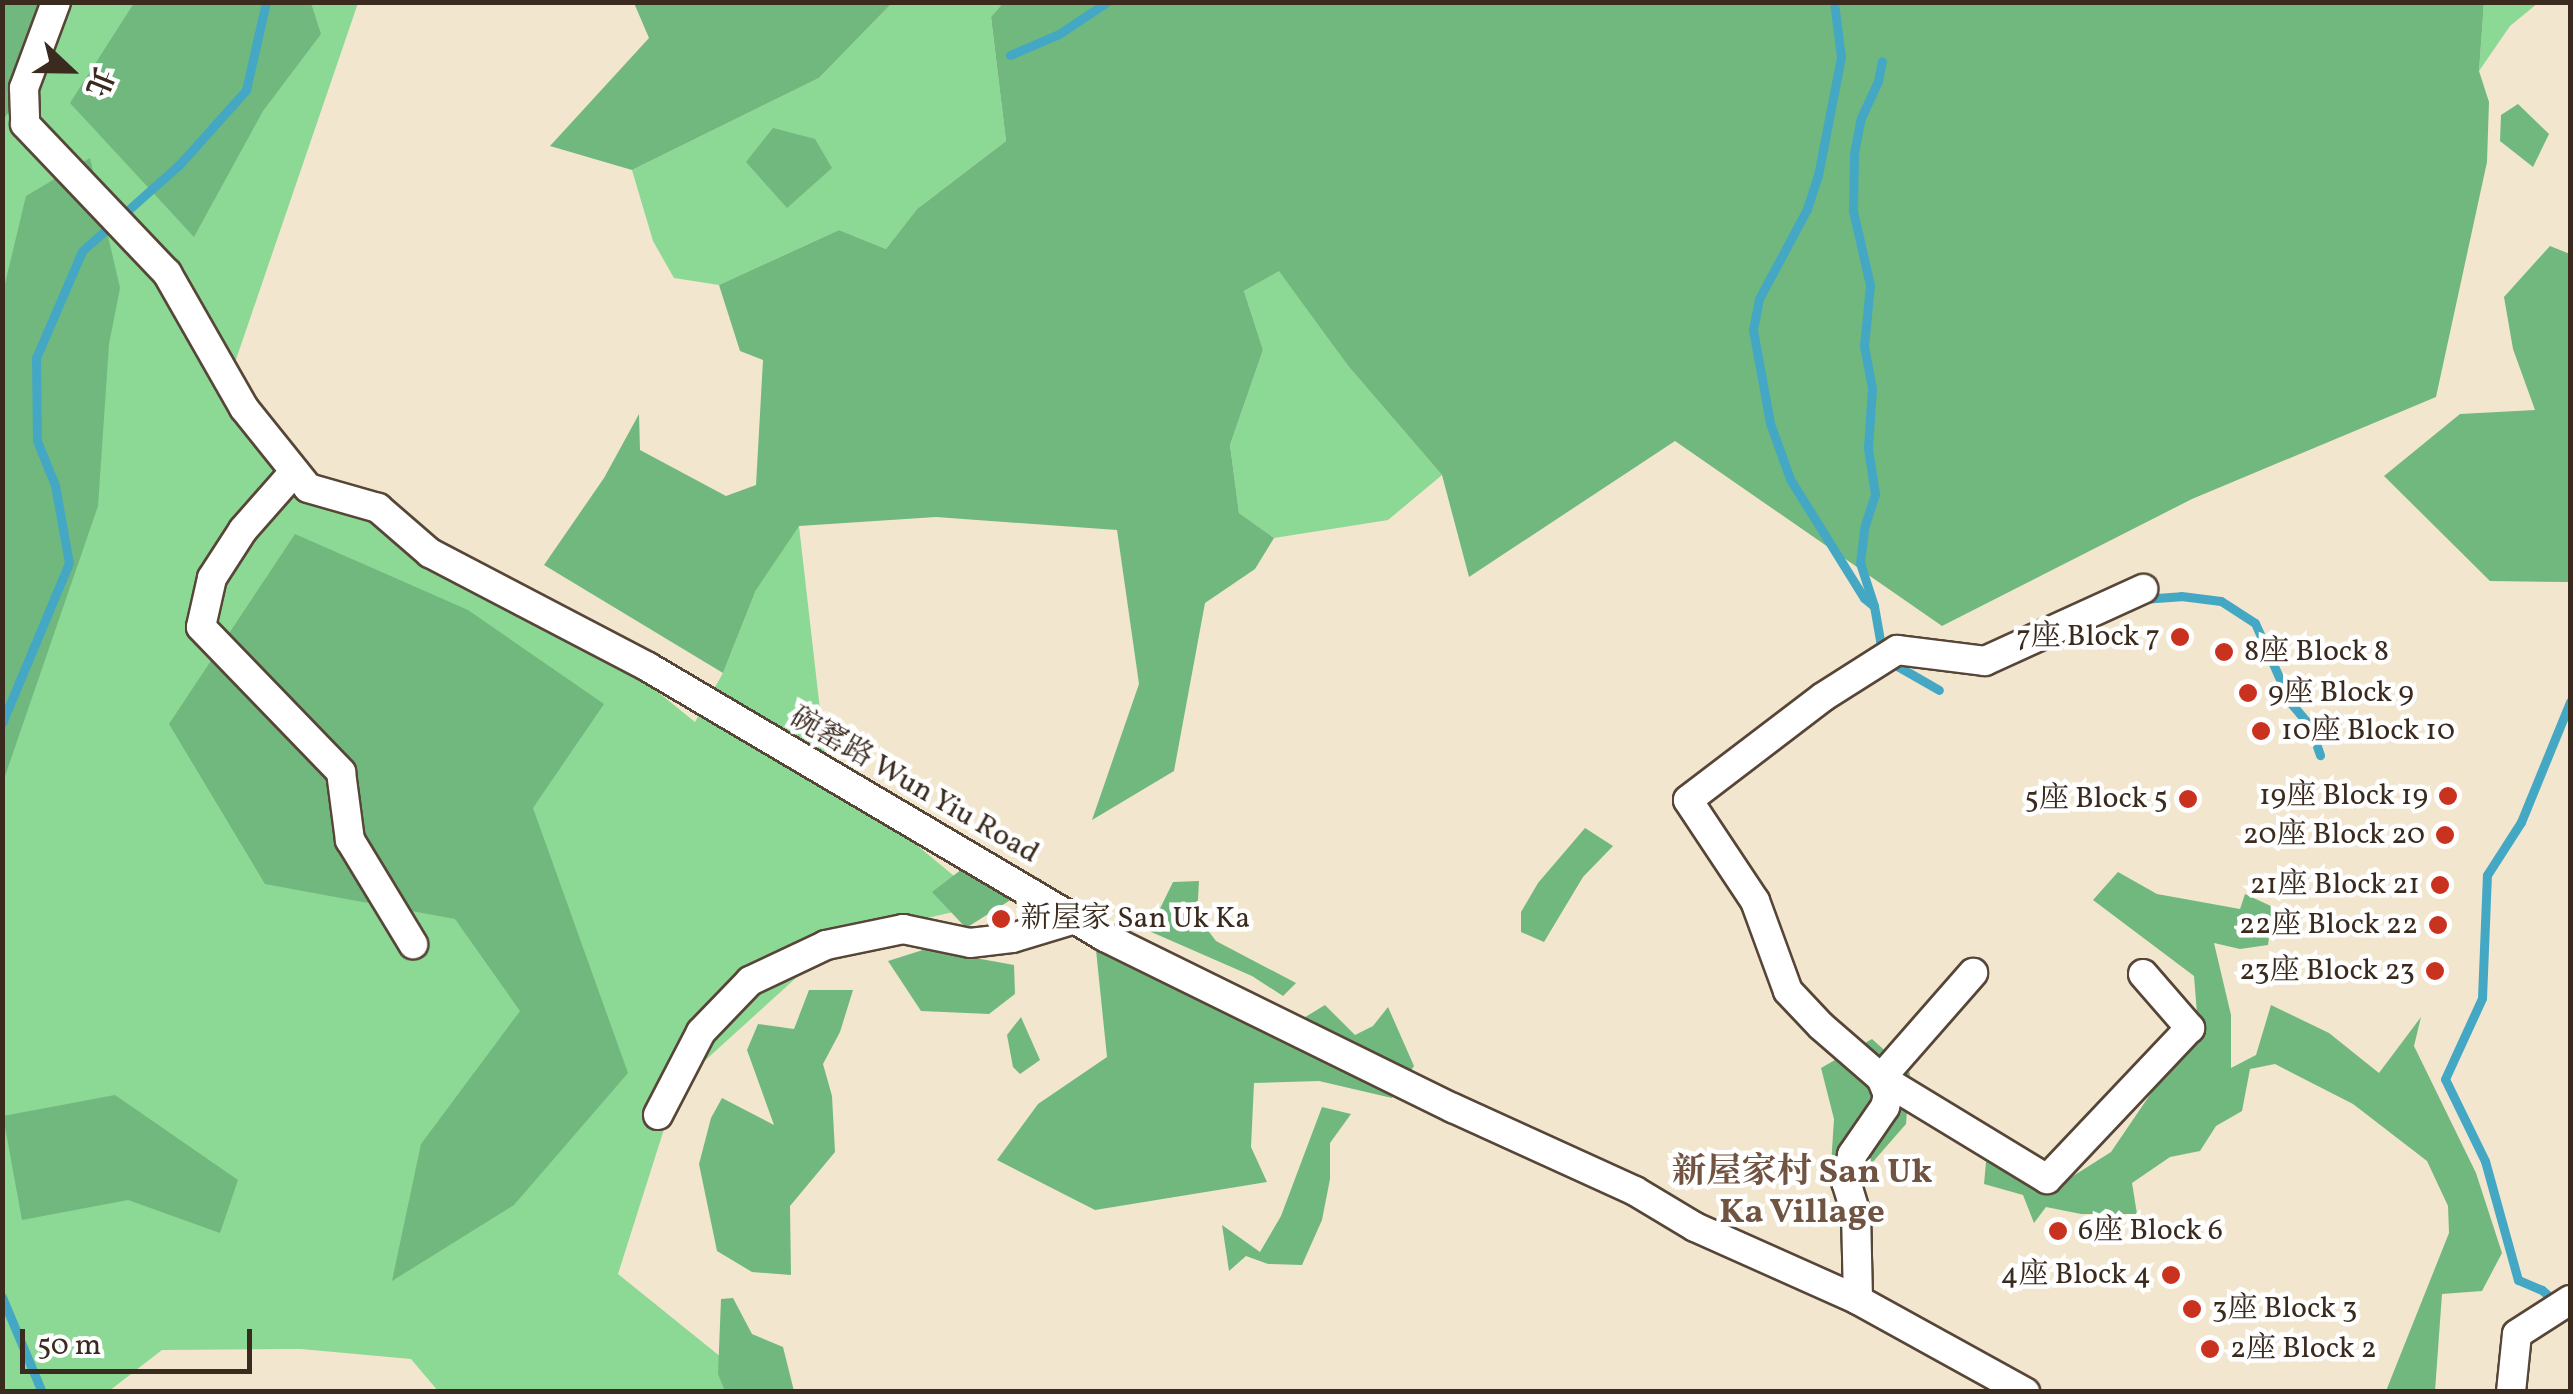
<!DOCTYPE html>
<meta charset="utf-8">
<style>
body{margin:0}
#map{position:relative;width:2573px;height:1394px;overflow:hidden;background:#f3e6ce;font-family:Vollkorn,"Noto Serif TC",serif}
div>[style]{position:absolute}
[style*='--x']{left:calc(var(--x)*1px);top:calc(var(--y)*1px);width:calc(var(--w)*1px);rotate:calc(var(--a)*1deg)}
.green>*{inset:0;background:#8cd895}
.forest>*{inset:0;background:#71b87e}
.stream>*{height:9px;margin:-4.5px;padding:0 4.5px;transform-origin:4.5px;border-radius:4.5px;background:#44a8c4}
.roads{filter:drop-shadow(2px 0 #574638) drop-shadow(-2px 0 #574638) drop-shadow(0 2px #574638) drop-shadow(0 -2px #574638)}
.street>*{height:28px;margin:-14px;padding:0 14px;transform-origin:14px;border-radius:14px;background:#fff}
.dots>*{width:28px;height:28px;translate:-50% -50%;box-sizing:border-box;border:5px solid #fff;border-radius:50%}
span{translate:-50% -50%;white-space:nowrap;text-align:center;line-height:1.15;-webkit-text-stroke:9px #fff;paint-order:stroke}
.poi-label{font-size:30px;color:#3b2a1e}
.right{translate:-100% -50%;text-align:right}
.left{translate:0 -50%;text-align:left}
.street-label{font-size:30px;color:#3b2a1e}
.quarter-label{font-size:35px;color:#705340;font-weight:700}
.frame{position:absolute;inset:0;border:5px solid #3b2a1e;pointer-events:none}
.north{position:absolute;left:20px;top:20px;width:100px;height:100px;-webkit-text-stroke:8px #fff;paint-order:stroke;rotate:112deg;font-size:28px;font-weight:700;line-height:40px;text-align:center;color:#3b2a1e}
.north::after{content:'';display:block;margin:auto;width:35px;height:45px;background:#3b2a1e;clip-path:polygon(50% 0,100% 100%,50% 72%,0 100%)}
.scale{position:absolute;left:20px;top:1329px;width:232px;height:45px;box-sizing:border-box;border:5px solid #3b2a1e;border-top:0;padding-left:12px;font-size:30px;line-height:35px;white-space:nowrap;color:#3b2a1e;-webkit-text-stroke:8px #fff;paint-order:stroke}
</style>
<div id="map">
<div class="green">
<div style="clip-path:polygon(3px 3px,358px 3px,230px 377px,305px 470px,550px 605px,695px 722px,723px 673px,756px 590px,726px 496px,799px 526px,827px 771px,988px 904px,840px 938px,678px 1085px,618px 1274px,763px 1391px,438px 1391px,411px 1359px,301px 1349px,162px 1350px,109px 1391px,3px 1392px)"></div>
<div style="clip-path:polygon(892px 3px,1003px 3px,991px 17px,1006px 141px,917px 209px,886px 249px,839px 230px,719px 285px,674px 278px,653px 241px,632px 170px,819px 78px)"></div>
<div style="clip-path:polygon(2484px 3px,2538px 3px,2510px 26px,2479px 71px)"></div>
<div style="clip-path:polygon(1280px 270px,1349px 367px,1442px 475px,1388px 520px,1274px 538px,1239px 513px,1230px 445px,1263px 350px,1244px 291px)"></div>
</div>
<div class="forest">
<div style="clip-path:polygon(3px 3px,39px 3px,15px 103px,3px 120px)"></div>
<div style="clip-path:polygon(134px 3px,311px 3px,321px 34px,263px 111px,194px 237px,70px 103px)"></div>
<div style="clip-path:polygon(634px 3px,892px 3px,819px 78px,632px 170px,550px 146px,649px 38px)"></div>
<div style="clip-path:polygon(1003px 3px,2484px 3px,2479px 71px,2489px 102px,2487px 162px,2436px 397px,2192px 499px,1942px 626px,1675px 441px,1469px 577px,1442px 475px,1349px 367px,1279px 271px,1244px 291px,1263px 350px,1230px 445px,1239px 513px,1274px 538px,1255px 569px,1205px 603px,1174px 771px,1092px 820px,1139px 684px,1117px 530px,936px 517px,799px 526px,756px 590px,723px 673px,544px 565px,604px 478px,639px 414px,640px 450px,726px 496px,756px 485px,763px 360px,740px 351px,719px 285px,839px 230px,886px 249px,917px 209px,1006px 141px,991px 17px)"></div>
<div style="clip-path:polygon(2518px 104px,2549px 134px,2533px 167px,2500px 141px,2501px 115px)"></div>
<div style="clip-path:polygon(773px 128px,815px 139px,832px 168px,787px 208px,746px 162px)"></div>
<div style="clip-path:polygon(90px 158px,120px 288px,109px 344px,98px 506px,3px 782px,3px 292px,26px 196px)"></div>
<div style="clip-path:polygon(2550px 246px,2570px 254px,2570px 582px,2490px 581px,2384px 476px,2460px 414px,2535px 410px,2513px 349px,2504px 297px)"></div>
<div style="clip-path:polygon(295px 534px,468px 610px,604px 704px,533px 808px,628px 1073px,514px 1205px,392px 1281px,421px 1144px,520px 1011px,455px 919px,265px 884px,169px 724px)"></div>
<div style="clip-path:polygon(1585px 828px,1613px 846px,1583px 877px,1544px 942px,1521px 932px,1521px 912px,1538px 883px)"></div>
<div style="clip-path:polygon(987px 850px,1042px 880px,966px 928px,932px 892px)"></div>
<div style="clip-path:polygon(2118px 872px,2157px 894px,2240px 909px,2245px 894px,2273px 907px,2268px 945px,2240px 949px,2214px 943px,2231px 1015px,2231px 1068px,2256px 1055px,2271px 1005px,2329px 1033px,2379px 1073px,2421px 1017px,2414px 1046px,2476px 1173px,2502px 1253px,2482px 1291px,2442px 1294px,2435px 1391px,2386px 1391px,2449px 1233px,2448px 1206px,2427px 1161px,2353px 1104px,2275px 1064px,2250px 1069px,2242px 1111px,2216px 1126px,2200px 1151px,2170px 1157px,2132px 1183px,2137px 1214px,2081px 1214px,2046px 1207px,2034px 1223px,2023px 1195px,1984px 1184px,1986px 1162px,2005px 1161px,2051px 1190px,2111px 1152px,2177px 1055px,2199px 1038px,2194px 976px,2093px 900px)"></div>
<div style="clip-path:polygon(1199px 881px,1197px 916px,1216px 941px,1296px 983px,1283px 996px,1252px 976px,1149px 931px,1173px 882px)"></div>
<div style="clip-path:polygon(926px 949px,1014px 965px,1015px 994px,989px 1014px,921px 1011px,888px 961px)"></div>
<div style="clip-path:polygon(1096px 950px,1192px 972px,1302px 1019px,1325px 1005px,1355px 1035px,1373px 1026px,1388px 1007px,1414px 1066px,1392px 1098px,1319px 1081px,1254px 1083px,1251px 1147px,1267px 1182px,1095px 1210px,997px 1160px,1038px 1104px,1107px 1057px)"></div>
<div style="clip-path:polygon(809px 990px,853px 990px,840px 1032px,823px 1064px,832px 1096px,835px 1152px,790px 1206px,791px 1275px,752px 1272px,717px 1251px,699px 1164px,711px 1118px,722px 1098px,774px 1125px,747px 1050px,758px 1024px,794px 1029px)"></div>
<div style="clip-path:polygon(1021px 1017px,1040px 1060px,1020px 1074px,1013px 1067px,1007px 1035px)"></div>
<div style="clip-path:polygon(1872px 1039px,1910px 1073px,1906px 1124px,1858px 1179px,1831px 1165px,1834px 1119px,1821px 1068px)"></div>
<div style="clip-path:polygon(115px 1095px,238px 1180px,220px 1233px,128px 1200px,22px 1220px,3px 1116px)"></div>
<div style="clip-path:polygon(1322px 1107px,1351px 1114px,1330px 1143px,1330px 1179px,1322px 1220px,1302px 1265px,1268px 1264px,1246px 1256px,1229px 1271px,1222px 1225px,1260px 1252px,1281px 1216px)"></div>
<div style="clip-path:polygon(733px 1298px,752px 1334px,783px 1347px,794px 1391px,725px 1391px,718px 1374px,721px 1299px)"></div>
</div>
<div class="stream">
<div style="--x:1834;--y:2;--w:55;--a:82.7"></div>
<div style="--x:1841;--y:57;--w:120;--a:101"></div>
<div style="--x:1818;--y:175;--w:36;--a:108"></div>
<div style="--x:1807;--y:209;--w:102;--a:118.1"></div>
<div style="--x:1759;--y:299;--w:32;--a:101"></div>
<div style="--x:1753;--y:330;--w:95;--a:79.6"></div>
<div style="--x:1770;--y:423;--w:59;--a:70.3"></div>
<div style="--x:1790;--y:479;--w:140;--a:58.1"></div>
<div style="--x:1864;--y:598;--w:13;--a:39"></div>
<div style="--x:1874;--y:606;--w:35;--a:80"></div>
<div style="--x:1880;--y:640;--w:33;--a:55"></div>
<div style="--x:1899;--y:667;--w:46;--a:29.9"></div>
<div style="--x:1010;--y:55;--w:53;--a:-23.2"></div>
<div style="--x:1059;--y:34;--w:58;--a:-33.7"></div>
<div style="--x:2142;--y:599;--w:39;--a:-4"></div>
<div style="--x:2181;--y:596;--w:40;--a:7.1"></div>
<div style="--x:2221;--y:601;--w:40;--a:32.9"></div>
<div style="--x:2255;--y:623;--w:86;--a:66.1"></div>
<div style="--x:2290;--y:702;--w:31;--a:50"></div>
<div style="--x:2310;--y:726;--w:31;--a:71"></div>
<div style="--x:1874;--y:606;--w:45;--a:-108"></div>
<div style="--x:1860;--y:563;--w:38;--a:-83"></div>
<div style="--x:1865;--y:525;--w:33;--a:-72"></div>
<div style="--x:1875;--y:494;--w:47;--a:-98.7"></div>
<div style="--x:1868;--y:448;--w:60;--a:-86.2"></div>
<div style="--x:1872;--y:388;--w:43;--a:-100.8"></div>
<div style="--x:1864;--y:346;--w:61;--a:-84.4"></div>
<div style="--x:1870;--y:285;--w:76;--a:-102.9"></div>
<div style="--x:1853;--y:211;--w:58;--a:-89"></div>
<div style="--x:1854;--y:153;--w:36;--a:-79"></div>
<div style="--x:1861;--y:118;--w:41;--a:-65.3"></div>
<div style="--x:1878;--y:81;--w:20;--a:-79"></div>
<div style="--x:2;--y:723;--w:173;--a:-67.3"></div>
<div style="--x:69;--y:563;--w:79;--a:-100.2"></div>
<div style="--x:55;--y:485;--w:48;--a:-112.2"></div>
<div style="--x:37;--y:441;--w:83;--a:-90.7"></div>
<div style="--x:36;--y:358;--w:116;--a:-66.7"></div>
<div style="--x:82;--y:251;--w:130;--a:-41.6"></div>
<div style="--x:179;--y:165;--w:101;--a:-48.2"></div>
<div style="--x:246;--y:90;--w:90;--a:-77.2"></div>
<div style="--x:2;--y:1297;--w:103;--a:67.2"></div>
<div style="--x:2558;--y:1304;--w:21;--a:-139"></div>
<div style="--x:2542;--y:1290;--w:26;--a:-157"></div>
<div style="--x:2518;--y:1280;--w:123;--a:-105.5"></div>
<div style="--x:2485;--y:1161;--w:91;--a:-116"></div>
<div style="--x:2445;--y:1079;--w:89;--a:-65.4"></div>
<div style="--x:2482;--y:998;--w:123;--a:-87.7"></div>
<div style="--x:2487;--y:875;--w:63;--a:-57.3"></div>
<div style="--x:2521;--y:822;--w:130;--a:-67.8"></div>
</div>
<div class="roads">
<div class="street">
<div style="--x:56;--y:2;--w:92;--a:110.4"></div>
<div style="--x:24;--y:88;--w:36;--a:88"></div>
<div style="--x:25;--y:124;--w:206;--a:46.4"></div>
<div style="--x:167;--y:273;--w:155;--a:60.3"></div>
<div style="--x:244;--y:408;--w:102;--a:51.3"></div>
<div style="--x:308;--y:488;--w:73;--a:15.9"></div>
<div style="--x:378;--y:508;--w:69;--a:40.9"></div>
<div style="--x:430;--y:553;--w:246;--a:27.6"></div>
<div style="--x:648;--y:667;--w:531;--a:30.58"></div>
<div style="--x:1105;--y:937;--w:388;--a:26.2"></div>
<div style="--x:1453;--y:1108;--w:200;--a:24.5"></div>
<div style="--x:1635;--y:1191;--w:70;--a:31"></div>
<div style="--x:1695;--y:1227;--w:179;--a:24.1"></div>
<div style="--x:1858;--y:1300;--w:191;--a:28.9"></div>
<div style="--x:294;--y:472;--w:77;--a:131.3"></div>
<div style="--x:243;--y:530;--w:57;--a:122.9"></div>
<div style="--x:212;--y:578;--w:50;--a:102.7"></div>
<div style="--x:201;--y:627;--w:202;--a:46"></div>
<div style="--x:341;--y:772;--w:69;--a:82.5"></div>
<div style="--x:350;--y:840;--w:122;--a:58.8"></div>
<div style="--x:2143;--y:974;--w:72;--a:49"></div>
<div style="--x:2190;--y:1028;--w:208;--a:133.4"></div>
<div style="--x:2047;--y:1179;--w:194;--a:-148.7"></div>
<div style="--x:1881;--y:1078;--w:79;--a:-139.1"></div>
<div style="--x:1821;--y:1026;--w:48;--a:-133.3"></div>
<div style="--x:1788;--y:991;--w:96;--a:-110.1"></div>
<div style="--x:1755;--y:901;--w:121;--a:-123.6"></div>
<div style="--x:1688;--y:800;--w:170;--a:-37.3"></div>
<div style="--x:1823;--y:697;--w:88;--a:-32.4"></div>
<div style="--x:1897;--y:650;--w:89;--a:7.1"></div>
<div style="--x:1985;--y:661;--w:174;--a:-24.5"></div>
<div style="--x:1881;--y:1078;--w:140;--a:-48.8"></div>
<div style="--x:658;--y:1115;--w:93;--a:-62.6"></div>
<div style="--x:701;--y:1032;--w:71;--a:-46.1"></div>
<div style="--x:750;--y:981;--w:84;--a:-25.3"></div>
<div style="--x:826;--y:945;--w:79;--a:-11.7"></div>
<div style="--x:903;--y:929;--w:68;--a:11.8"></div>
<div style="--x:970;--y:943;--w:42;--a:-6.8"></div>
<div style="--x:1012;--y:938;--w:63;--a:-16.7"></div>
<div style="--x:1858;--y:1300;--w:86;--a:-91.3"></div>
<div style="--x:1856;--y:1214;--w:34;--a:-107"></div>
<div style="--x:1846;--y:1182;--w:28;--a:-77"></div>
<div style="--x:1852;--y:1155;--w:58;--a:-55.5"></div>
<div style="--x:1885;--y:1107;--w:12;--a:-76"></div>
<div style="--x:1888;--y:1095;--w:18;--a:-112"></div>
<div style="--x:2511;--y:1392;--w:58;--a:-84.1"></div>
<div style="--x:2517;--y:1334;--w:63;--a:-32.7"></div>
</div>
</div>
<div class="dots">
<div style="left:2180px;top:637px;background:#c8321e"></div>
<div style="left:2224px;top:652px;background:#c8321e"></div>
<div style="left:2248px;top:693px;background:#c8321e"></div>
<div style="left:2261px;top:731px;background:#c8321e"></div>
<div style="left:2448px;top:796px;background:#c8321e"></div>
<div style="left:2188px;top:799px;background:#c8321e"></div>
<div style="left:2445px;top:835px;background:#c8321e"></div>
<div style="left:2440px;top:885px;background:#c8321e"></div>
<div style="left:1001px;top:919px;background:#c8321e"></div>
<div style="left:2438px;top:925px;background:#c8321e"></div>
<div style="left:2435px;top:971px;background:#c8321e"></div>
<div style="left:2058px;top:1231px;background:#c8321e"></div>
<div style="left:2171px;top:1275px;background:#c8321e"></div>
<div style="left:2192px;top:1309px;background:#c8321e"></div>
<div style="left:2210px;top:1349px;background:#c8321e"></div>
</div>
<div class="poi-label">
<span class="right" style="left:2160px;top:637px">7座 Block 7</span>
<span class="left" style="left:2244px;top:652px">8座 Block 8</span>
<span class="left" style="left:2268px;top:693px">9座 Block 9</span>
<span class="left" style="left:2281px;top:731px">10座 Block 10</span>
<span class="right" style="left:2428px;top:796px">19座 Block 19</span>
<span class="right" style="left:2168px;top:799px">5座 Block 5</span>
<span class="right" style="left:2425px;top:835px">20座 Block 20</span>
<span class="right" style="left:2420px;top:885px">21座 Block 21</span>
<span class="left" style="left:1021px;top:919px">新屋家 San Uk Ka</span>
<span class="right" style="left:2418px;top:925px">22座 Block 22</span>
<span class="right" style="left:2415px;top:971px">23座 Block 23</span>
<span class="left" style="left:2078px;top:1231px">6座 Block 6</span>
<span class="right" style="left:2151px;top:1275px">4座 Block 4</span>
<span class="left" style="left:2212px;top:1309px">3座 Block 3</span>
<span class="left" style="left:2230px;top:1349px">2座 Block 2</span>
</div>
<div class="street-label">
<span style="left:914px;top:786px;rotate:30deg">碗窰路 Wun Yiu Road</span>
</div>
<div class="quarter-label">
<span style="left:1802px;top:1193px">新屋家村 San Uk<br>Ka Village</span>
</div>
<div class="frame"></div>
<div class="north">北</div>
<div class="scale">50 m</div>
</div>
